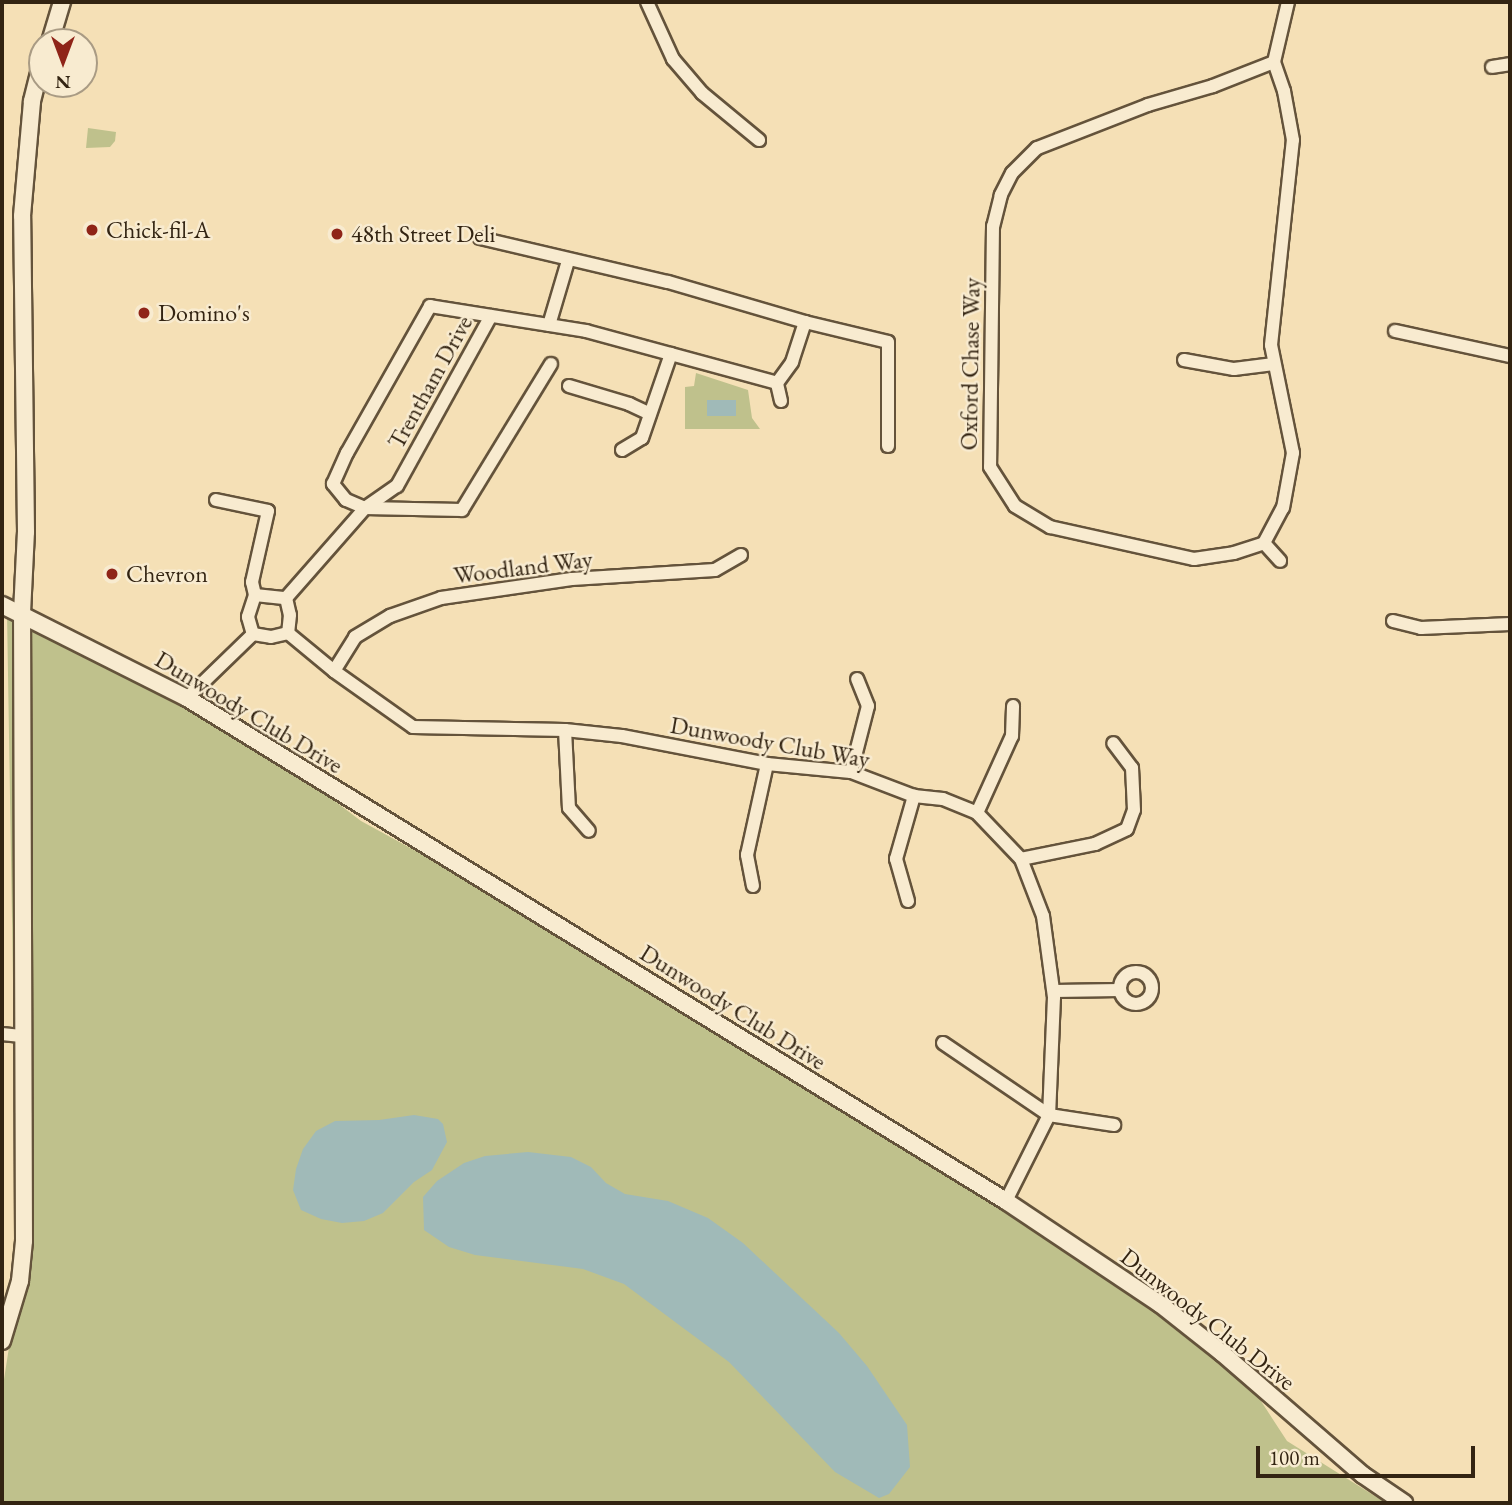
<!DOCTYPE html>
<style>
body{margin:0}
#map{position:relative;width:1512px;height:1505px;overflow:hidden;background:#f5e0b6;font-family:"EB Garamond",serif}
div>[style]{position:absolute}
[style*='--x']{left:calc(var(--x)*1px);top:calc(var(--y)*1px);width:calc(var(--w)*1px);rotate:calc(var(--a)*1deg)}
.green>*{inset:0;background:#bfc18c}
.water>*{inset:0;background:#a0bab8;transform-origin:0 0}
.roads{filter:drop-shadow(2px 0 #64533b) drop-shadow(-2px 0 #64533b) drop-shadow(0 2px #64533b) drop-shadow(0 -2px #64533b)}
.minor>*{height:12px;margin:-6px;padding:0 6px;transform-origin:6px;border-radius:6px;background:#f8ebd0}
.minor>.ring{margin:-6px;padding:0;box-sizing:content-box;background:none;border:12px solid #f8ebd0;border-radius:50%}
.tertiary>*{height:16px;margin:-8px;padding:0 8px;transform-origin:8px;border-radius:8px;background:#f8ebd0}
.dots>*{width:19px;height:19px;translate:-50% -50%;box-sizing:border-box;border:4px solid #f8ebd0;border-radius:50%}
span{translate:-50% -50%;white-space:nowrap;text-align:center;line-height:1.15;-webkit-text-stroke:5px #f8ebd0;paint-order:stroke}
.poi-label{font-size:24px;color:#332412}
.left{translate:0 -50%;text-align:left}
.street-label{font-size:24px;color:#332412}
.frame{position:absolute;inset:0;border:4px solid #332412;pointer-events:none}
.north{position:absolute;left:28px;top:28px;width:70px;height:70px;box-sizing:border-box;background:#f8ebd0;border:2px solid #a99b84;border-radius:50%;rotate:180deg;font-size:19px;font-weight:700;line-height:28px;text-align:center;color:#332412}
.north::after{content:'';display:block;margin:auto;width:24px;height:32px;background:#8f2418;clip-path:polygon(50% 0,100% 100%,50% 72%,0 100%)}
.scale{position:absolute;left:1256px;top:1446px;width:219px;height:32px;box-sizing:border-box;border:4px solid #332412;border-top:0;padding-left:9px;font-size:21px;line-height:24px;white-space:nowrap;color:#332412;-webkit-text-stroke:5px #f8ebd0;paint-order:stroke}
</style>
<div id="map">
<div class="green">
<div style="clip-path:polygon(88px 128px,116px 132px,115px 141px,110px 147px,86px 148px)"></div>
<div style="clip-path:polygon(696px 373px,748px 390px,752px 418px,760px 429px,685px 429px,685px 387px,694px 386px)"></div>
<div style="clip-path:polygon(7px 612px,198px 697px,361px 821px,595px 949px,743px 1041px,915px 1155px,981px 1183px,1077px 1260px,1231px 1355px,1287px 1441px,1386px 1503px,2px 1503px,2px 1392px,18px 1290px)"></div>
</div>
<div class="water">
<div style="left:707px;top:400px;width:29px;height:16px"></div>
<div style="clip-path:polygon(414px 1115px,438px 1119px,443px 1124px,447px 1142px,432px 1170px,414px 1182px,383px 1213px,364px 1221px,342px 1223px,321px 1219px,301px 1210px,293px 1190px,296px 1169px,303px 1149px,316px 1131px,335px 1121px,379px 1120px)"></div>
<div style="clip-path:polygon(528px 1152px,571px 1157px,591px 1167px,606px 1183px,625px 1194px,668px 1201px,708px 1218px,743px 1243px,839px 1333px,867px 1366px,907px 1425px,910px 1467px,889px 1494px,879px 1498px,835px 1472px,729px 1362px,624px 1284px,583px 1269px,475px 1255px,449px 1247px,424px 1230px,423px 1197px,437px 1181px,464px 1163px,485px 1156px)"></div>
</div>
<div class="roads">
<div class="minor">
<div style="--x:647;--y:2;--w:63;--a:65.5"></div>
<div style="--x:673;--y:59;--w:45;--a:49.5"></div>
<div style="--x:702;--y:93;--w:74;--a:39.5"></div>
<div style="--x:1274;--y:62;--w:66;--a:158.5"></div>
<div style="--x:1213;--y:86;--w:68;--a:163.7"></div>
<div style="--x:1148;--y:105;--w:119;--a:158.8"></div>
<div style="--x:1037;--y:148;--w:35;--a:135"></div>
<div style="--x:1012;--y:173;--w:25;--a:117"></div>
<div style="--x:1001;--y:195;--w:32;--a:104"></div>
<div style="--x:993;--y:226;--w:241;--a:90.7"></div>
<div style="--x:990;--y:467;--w:46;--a:57.3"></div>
<div style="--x:1015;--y:506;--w:41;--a:31"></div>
<div style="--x:1050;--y:527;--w:148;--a:12.5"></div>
<div style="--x:1194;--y:559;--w:40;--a:-8.5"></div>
<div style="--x:1234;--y:553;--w:32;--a:-18"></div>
<div style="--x:1264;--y:543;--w:40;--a:-62"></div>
<div style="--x:1283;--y:508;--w:56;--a:-79.7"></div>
<div style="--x:1293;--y:453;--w:110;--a:-101.5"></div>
<div style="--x:1271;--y:345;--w:206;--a:-83.9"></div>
<div style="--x:1293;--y:140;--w:50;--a:-100.4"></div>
<div style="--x:1284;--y:91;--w:31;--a:-109"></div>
<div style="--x:1274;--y:62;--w:62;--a:-76.9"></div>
<div style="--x:1492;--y:67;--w:18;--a:-9"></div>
<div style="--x:480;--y:238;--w:193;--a:13.2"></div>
<div style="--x:668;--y:282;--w:143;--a:16.3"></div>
<div style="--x:549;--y:325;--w:67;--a:-73.5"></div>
<div style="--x:1395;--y:331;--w:118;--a:12.3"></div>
<div style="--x:1184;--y:360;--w:51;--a:10.2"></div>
<div style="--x:1234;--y:369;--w:40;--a:-7.1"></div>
<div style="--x:551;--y:364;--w:171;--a:121.4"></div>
<div style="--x:462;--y:510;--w:97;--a:-178.8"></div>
<div style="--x:365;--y:508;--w:21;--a:-157"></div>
<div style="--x:346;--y:500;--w:21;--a:-129"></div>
<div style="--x:333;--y:484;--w:34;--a:-66"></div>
<div style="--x:347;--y:453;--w:169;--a:-60.5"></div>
<div style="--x:430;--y:306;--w:158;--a:9.1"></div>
<div style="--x:586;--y:331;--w:198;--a:15.2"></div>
<div style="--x:569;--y:386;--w:63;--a:16.7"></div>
<div style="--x:629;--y:404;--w:23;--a:25"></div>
<div style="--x:781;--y:401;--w:18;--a:-103"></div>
<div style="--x:777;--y:383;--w:26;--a:-54"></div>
<div style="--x:792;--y:362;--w:42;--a:-72"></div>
<div style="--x:805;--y:322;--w:85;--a:13.5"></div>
<div style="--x:888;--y:342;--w:104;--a:90"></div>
<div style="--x:622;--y:450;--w:23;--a:-31"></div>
<div style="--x:642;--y:438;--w:89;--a:-71"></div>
<div style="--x:216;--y:500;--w:53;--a:11.9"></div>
<div style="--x:268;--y:511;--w:73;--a:102.7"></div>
<div style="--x:252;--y:582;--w:13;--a:77"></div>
<div style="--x:255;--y:595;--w:23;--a:108"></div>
<div style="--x:248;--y:617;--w:18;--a:74"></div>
<div style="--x:253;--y:634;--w:18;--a:9"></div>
<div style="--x:271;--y:637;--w:17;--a:-13"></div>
<div style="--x:1264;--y:543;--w:24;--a:48"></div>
<div style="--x:255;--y:595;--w:31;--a:6"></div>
<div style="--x:286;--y:598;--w:17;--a:77"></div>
<div style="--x:290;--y:615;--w:18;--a:96"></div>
<div style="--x:286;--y:598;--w:120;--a:-48.7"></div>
<div style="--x:365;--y:508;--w:39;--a:-35"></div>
<div style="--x:397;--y:486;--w:194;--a:-61.1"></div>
<div style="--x:1393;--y:621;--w:29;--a:14"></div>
<div style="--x:1421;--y:628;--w:89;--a:-2.6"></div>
<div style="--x:288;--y:633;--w:60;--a:39.6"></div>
<div style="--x:334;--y:671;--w:97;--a:35.3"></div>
<div style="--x:413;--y:727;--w:152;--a:1.1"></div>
<div style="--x:565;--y:730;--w:57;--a:6"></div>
<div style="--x:622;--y:736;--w:148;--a:10.9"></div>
<div style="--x:767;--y:764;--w:84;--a:5.4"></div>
<div style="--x:851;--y:772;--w:67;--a:20.9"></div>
<div style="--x:914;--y:796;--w:29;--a:6"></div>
<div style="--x:943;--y:799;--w:37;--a:22"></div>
<div style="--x:977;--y:813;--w:64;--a:46.3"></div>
<div style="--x:1021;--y:859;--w:61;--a:68.9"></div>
<div style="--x:1043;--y:916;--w:82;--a:82.3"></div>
<div style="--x:1054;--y:997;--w:118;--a:92.4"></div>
<div style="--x:1049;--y:1115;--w:96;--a:116.6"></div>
<div style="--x:334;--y:671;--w:40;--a:-58"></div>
<div style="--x:355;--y:637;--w:41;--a:-31"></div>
<div style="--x:390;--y:616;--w:54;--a:-19.4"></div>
<div style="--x:441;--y:598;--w:132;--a:-8.3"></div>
<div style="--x:572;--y:579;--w:143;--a:-3.6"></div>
<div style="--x:715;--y:570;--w:30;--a:-30"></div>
<div style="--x:187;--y:698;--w:92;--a:-44.1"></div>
<div style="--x:565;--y:730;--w:78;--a:87.1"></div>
<div style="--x:569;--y:808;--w:30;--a:49"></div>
<div style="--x:851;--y:772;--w:68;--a:-75.6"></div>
<div style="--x:868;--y:706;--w:29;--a:-112"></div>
<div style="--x:977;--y:813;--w:85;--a:-65.6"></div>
<div style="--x:1012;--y:736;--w:30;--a:-88"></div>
<div style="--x:1021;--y:859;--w:76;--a:-11.5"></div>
<div style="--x:1095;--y:844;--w:35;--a:-25"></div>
<div style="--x:1127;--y:829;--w:20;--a:-70"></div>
<div style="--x:1134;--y:810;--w:42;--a:-92.7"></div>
<div style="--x:1132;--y:768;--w:31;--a:-127"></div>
<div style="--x:753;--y:886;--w:32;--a:-101"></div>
<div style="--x:747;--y:855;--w:93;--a:-77.6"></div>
<div style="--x:908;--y:901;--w:44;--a:-105.9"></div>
<div style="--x:896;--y:859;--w:66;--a:-74.1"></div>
<div class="ring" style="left:1120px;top:972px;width:20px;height:20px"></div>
<div style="--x:1054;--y:991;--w:66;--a:-0.9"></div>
<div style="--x:2;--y:1034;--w:19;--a:6"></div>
<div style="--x:943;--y:1043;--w:128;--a:34.2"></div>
<div style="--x:1049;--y:1115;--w:66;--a:8.7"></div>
</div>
<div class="tertiary">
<div style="--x:50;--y:42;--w:42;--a:-73.3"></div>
<div style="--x:2;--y:605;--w:207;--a:26.7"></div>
<div style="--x:187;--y:698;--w:961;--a:31.56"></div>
<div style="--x:1006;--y:1201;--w:185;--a:33.8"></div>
<div style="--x:1160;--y:1304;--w:79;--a:38.3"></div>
<div style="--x:1222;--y:1353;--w:186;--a:40.9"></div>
<div style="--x:1363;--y:1475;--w:50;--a:34.3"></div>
<div style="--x:2;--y:1341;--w:63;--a:-73.3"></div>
<div style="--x:20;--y:1281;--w:40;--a:-84.3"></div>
<div style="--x:24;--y:1241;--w:628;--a:-90.18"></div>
<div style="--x:22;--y:613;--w:81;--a:-87.2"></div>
<div style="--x:26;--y:532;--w:316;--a:-90.7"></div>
<div style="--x:22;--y:216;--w:115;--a:-85"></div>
<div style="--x:32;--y:101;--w:41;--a:-76"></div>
</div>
</div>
<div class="dots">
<div style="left:92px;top:230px;background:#8f2418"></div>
<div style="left:337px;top:234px;background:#8f2418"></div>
<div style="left:144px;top:313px;background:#8f2418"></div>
<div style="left:112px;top:574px;background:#8f2418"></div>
</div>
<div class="poi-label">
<span class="left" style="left:106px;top:230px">Chick-fil-A</span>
<span class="left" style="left:351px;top:234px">48th Street Deli</span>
<span class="left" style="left:158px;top:313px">Domino's</span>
<span class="left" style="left:126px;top:574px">Chevron</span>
</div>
<div class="street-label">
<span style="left:970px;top:364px;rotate:-89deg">Oxford Chase Way</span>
<span style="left:430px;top:382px;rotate:-61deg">Trentham Drive</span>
<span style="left:523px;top:567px;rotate:-7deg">Woodland Way</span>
<span style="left:249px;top:712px;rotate:31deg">Dunwoody Club Drive</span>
<span style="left:770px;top:742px;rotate:10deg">Dunwoody Club Way</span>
<span style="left:733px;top:1007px;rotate:32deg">Dunwoody Club Drive</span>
<span style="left:1208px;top:1319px;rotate:38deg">Dunwoody Club Drive</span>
</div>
<div class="frame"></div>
<div class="north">N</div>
<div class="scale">100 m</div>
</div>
